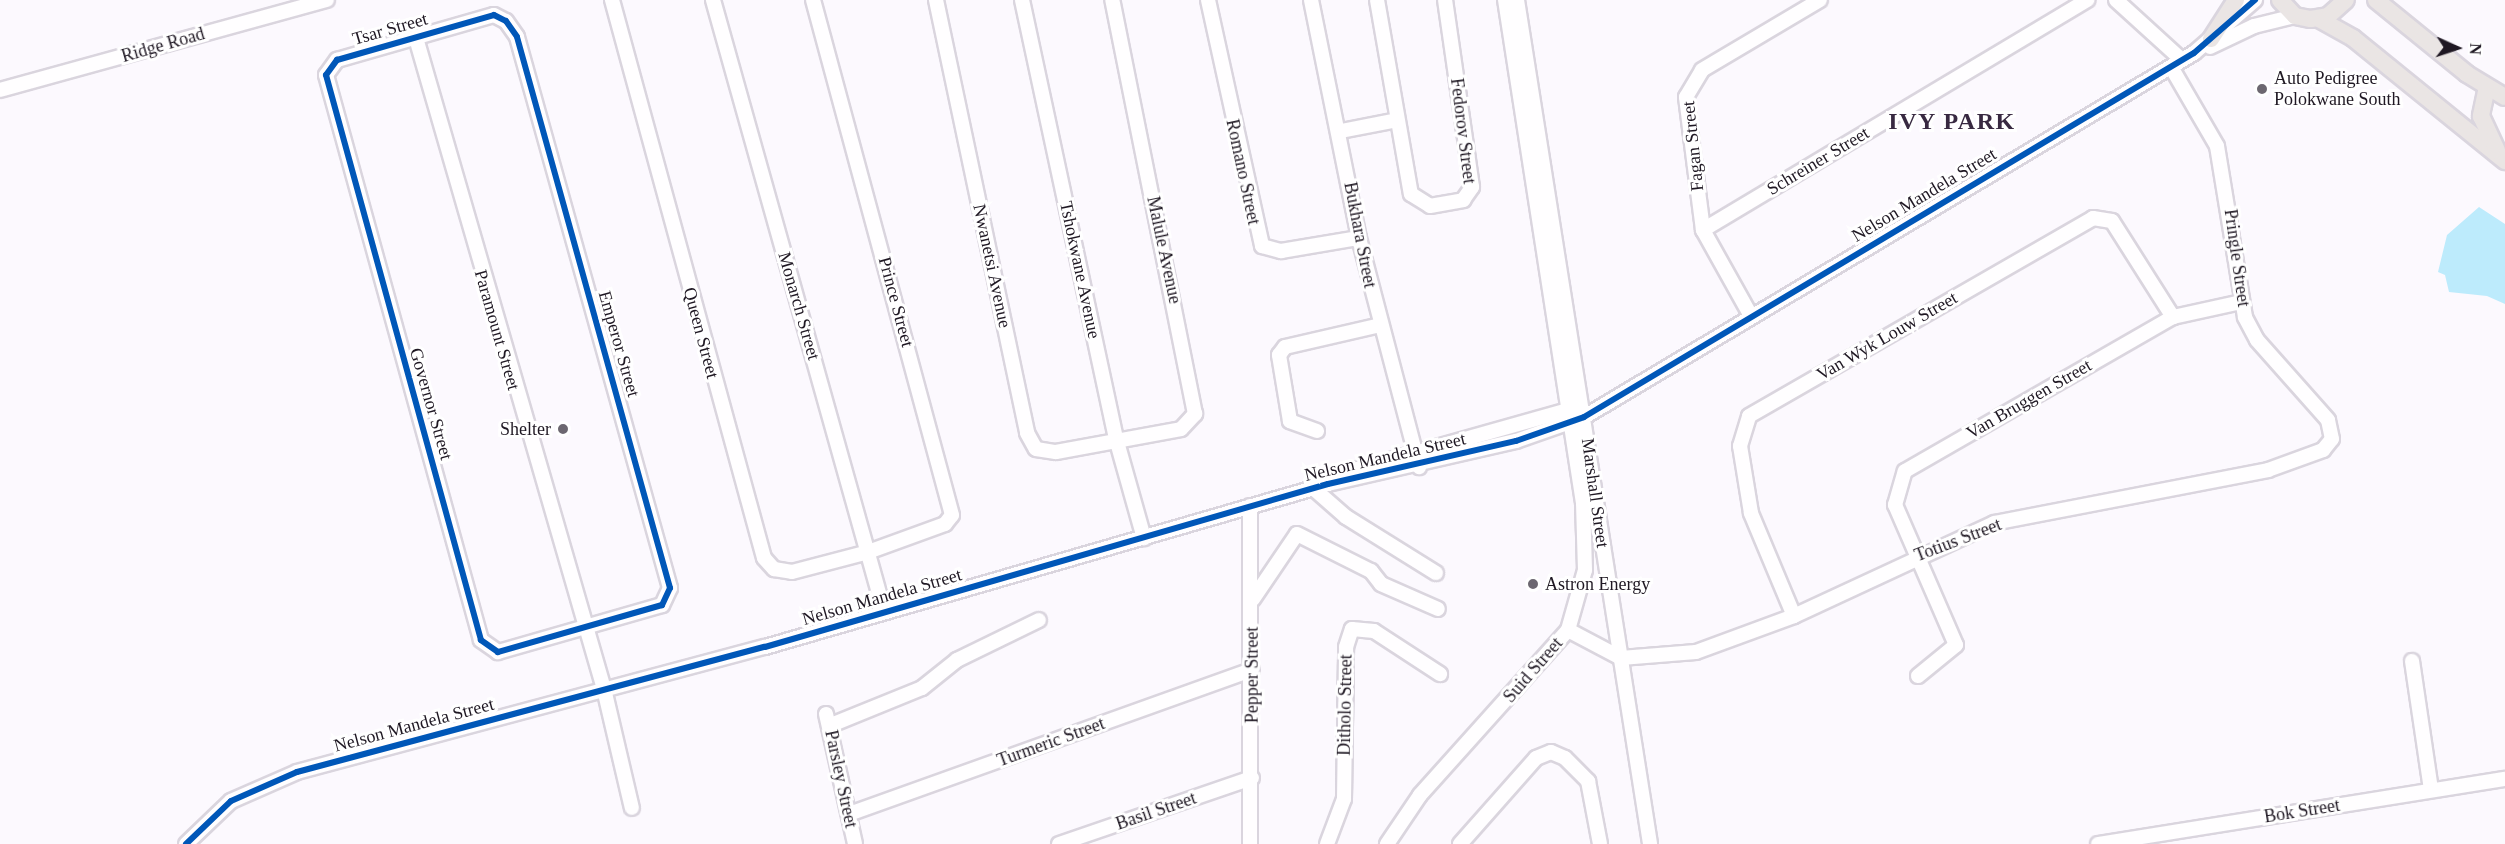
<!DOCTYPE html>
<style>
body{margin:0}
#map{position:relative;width:2505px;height:844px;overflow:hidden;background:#fcf9fe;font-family:"Times New Roman",serif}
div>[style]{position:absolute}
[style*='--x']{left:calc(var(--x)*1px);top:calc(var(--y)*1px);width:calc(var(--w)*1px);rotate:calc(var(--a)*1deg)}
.water>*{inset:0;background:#bdebfc}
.roads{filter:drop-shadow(2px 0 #dad5de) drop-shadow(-2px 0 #dad5de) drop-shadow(0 2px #dad5de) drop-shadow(0 -2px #dad5de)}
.minor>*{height:14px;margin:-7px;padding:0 7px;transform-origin:7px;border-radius:7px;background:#fffeff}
.major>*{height:16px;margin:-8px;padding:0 8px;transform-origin:8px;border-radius:8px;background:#eae5e4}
.cycleway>*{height:6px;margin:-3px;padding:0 3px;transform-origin:3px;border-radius:3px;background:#0057b8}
.dots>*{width:16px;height:16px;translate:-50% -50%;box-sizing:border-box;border:3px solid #fff;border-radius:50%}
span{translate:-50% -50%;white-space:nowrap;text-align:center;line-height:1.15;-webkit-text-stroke:6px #fff;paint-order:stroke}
.street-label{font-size:18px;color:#1f1823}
.poi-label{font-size:18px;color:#1f1823}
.left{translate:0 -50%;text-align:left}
.right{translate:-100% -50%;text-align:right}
.district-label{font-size:24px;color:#382941;font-weight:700;letter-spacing:1.5px}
.north{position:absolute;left:2427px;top:18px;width:60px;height:60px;-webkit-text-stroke:4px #fff;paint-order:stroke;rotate:93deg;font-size:16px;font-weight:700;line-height:24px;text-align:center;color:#1f1823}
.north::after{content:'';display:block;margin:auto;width:21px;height:27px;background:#1f1823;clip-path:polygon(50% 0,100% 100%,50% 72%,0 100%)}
</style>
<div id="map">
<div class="water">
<div style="clip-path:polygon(2479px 207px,2505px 224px,2505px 304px,2487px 296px,2449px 292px,2445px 275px,2438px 272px,2447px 235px)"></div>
</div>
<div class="roads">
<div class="minor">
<div style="--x:612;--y:0;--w:578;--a:74.76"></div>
<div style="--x:764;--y:558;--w:15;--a:48"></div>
<div style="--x:774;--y:569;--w:18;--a:9"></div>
<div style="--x:792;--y:572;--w:79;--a:-14.7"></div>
<div style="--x:868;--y:552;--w:82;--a:-20"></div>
<div style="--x:945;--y:524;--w:11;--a:-52"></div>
<div style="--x:952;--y:515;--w:533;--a:-105.1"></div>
<div style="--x:713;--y:0;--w:634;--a:74.36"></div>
<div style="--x:936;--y:0;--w:442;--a:78.1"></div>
<div style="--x:1027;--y:433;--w:18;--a:61"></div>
<div style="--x:1036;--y:449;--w:20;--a:9"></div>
<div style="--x:1056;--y:452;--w:127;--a:-10.4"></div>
<div style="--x:1181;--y:429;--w:21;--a:-47"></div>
<div style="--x:1195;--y:414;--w:422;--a:-101.3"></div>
<div style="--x:1022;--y:0;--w:452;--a:77.9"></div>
<div style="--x:1117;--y:442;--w:100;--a:74.3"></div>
<div style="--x:1208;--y:0;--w:252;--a:77.6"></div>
<div style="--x:1262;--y:246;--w:20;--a:15"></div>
<div style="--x:1281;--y:251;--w:79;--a:-9.5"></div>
<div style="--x:1311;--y:0;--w:243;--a:78.6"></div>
<div style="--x:1359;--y:238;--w:237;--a:75.3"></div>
<div style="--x:1377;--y:0;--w:197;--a:80.1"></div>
<div style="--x:1411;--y:194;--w:22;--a:32"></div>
<div style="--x:1430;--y:206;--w:34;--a:-10"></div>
<div style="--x:1463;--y:200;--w:16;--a:-55"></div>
<div style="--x:1472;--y:187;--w:189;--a:-98.2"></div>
<div style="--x:1517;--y:0;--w:854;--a:81.04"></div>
<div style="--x:2116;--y:0;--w:89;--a:42.3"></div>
<div style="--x:494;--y:15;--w:13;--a:27"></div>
<div style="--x:506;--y:21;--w:19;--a:55"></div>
<div style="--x:517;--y:37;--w:572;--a:74.48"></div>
<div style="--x:670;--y:588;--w:19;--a:115"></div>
<div style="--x:662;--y:605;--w:171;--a:164"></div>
<div style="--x:498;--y:652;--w:21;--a:-145"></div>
<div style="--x:481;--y:640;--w:586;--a:-105.34"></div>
<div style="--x:326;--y:75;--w:19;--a:-54"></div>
<div style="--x:337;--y:60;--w:163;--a:-16"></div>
<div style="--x:416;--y:38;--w:678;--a:73.89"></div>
<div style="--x:604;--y:689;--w:122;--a:76.8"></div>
<div style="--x:2210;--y:47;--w:49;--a:-25.5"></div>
<div style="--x:2254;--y:26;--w:42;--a:-13.7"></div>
<div style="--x:0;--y:90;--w:339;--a:-15.4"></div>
<div style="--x:1341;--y:131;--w:57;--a:-11.1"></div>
<div style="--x:1703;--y:230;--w:448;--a:-30.9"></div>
<div style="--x:1751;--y:316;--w:98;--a:-119.2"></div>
<div style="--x:1703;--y:230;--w:134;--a:-97.3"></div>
<div style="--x:1686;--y:97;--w:31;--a:-59"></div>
<div style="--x:1702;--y:70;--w:137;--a:-30.7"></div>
<div style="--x:1317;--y:431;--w:29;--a:-160"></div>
<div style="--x:1290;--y:421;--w:67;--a:-99.5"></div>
<div style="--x:1279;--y:355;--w:10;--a:-53"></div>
<div style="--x:1285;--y:347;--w:98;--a:-13"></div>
<div style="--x:1335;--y:481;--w:26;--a:-28"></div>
<div style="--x:1358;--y:469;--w:225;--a:-15.7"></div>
<div style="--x:1313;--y:488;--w:44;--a:41.3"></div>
<div style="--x:1346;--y:517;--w:106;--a:31.9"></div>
<div style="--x:1250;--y:506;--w:338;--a:90"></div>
<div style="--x:1253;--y:599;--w:78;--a:-55.9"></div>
<div style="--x:1297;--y:534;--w:83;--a:26.6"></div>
<div style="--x:1371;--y:571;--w:16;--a:52"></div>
<div style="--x:1381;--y:584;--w:62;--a:23.7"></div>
<div style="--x:1794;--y:616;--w:112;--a:-112.7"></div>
<div style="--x:1751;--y:513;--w:68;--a:-99.3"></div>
<div style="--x:1740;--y:446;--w:31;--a:-73"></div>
<div style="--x:1749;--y:416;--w:397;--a:-29.9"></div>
<div style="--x:2093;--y:218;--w:19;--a:9"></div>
<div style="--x:2112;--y:221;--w:114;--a:57.6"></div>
<div style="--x:1568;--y:630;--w:60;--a:27.8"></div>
<div style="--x:1621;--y:658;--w:75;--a:-4.6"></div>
<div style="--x:1696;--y:652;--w:104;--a:-20.2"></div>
<div style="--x:1794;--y:616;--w:221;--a:-24.9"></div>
<div style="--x:1994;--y:523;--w:279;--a:-10.9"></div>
<div style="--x:2268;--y:470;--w:59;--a:-20"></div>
<div style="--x:2323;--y:450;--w:14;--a:-51"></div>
<div style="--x:2332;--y:439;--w:19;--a:-102"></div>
<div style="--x:2328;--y:420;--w:107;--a:-131.6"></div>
<div style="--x:2257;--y:340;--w:26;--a:-118"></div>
<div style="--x:2245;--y:317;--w:173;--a:-99.3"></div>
<div style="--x:2217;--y:146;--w:91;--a:-120.2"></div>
<div style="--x:2412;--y:661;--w:130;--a:81.6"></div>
<div style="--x:1918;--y:676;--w:49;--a:-39.2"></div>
<div style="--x:1956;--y:645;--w:153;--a:-113.5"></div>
<div style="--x:1895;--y:505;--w:35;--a:-74"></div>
<div style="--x:1905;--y:471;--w:309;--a:-29.9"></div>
<div style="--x:2173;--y:317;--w:70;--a:-12.4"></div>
<div style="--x:826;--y:714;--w:133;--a:77.4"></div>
<div style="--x:831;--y:725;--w:98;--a:-22.1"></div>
<div style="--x:922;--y:688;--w:45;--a:-38.7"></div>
<div style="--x:957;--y:660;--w:91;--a:-26"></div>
<div style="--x:849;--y:814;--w:428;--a:-19.7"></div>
<div style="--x:186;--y:844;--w:62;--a:-43.7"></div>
<div style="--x:231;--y:801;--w:72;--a:-23.7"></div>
<div style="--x:297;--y:772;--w:484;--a:-15"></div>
<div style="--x:765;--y:647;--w:586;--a:-16.15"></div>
<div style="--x:1328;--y:484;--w:193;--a:-12.9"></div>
<div style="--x:1516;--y:441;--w:72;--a:-19.4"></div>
<div style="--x:1584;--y:417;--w:710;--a:-30.83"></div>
<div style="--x:2194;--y:53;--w:81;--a:-41"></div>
<div style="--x:1059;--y:844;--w:204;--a:-18.9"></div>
<div style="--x:1327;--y:844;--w:48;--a:-69.3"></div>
<div style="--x:1344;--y:799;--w:152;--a:-89.2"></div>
<div style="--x:1346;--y:647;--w:19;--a:-72"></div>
<div style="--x:1352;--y:629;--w:22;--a:5"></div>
<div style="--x:1374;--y:631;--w:79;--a:33.1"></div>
<div style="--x:1387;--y:844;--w:59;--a:-56"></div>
<div style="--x:1420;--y:795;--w:222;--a:-48.1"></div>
<div style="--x:1568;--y:630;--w:62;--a:-74.2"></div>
<div style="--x:1585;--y:570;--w:67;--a:-91.7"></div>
<div style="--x:1583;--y:503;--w:509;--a:-98.81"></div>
<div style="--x:1460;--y:844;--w:115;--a:-48.5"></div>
<div style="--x:1536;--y:758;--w:16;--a:-22"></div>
<div style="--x:1551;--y:752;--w:15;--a:23"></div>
<div style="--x:1565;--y:758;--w:33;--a:45"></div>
<div style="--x:1588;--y:781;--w:64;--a:79.2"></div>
<div style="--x:2098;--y:844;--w:412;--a:-9.1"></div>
</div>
<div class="major">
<div style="--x:2280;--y:0;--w:22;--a:47"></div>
<div style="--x:2295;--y:16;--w:16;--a:11"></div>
<div style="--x:2311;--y:19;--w:17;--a:-10"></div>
<div style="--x:2328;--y:16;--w:24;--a:-42"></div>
<div style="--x:2376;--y:0;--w:117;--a:39.1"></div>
<div style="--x:2467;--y:74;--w:44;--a:31.2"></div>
<div style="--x:2319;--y:19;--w:39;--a:29"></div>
<div style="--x:2353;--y:38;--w:196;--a:39"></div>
<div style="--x:2211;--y:39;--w:46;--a:-57.3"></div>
<div style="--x:2487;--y:87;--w:30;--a:102"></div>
<div style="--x:2481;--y:116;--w:38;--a:65"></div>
</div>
</div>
<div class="cycleway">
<div style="--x:494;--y:15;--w:13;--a:27"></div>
<div style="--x:506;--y:21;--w:19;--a:55"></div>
<div style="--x:517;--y:37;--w:572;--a:74.48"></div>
<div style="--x:670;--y:588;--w:19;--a:115"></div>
<div style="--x:662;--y:605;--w:171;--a:164"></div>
<div style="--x:498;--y:652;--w:21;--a:-145"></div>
<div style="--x:481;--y:640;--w:586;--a:-105.34"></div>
<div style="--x:326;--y:75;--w:19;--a:-54"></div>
<div style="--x:337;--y:60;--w:163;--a:-16"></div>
<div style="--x:186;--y:844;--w:62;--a:-43.7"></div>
<div style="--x:231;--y:801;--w:72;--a:-23.7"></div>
<div style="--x:297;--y:772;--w:484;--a:-15"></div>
<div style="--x:765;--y:647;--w:586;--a:-16.15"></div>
<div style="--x:1328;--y:484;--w:193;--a:-12.9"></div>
<div style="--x:1516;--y:441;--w:72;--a:-19.4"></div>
<div style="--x:1584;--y:417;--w:710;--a:-30.83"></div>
<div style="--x:2194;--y:53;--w:81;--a:-41"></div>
</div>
<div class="dots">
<div style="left:2262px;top:89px;background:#6c6770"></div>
<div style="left:563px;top:429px;background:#6c6770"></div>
<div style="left:1533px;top:584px;background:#6c6770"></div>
</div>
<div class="street-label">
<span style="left:390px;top:29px;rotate:-16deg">Tsar Street</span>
<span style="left:163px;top:45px;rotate:-16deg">Ridge Road</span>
<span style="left:1463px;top:131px;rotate:83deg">Fedorov Street</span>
<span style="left:1693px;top:146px;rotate:-96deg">Fagan Street</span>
<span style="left:1818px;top:161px;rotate:-31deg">Schreiner Street</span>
<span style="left:1243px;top:172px;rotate:78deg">Romano Street</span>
<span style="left:1924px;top:195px;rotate:-31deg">Nelson Mandela Street</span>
<span style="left:1360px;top:235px;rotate:79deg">Bukhara Street</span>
<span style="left:1164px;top:250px;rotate:78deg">Malule Avenue</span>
<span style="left:2237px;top:258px;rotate:82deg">Pringle Street</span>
<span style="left:992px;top:266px;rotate:78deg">Nwanetsi Avenue</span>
<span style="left:1080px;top:270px;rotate:78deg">Tshokwane Avenue</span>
<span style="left:896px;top:302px;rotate:75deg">Prince Street</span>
<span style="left:799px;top:306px;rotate:74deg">Monarch Street</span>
<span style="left:497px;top:330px;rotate:74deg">Paramount Street</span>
<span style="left:701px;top:333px;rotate:75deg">Queen Street</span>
<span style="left:1887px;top:336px;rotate:-30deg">Van Wyk Louw Street</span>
<span style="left:619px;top:344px;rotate:74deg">Emperor Street</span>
<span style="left:2029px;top:399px;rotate:-30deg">Van Bruggen Street</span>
<span style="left:431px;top:404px;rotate:74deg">Governor Street</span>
<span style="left:1385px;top:457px;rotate:-13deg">Nelson Mandela Street</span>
<span style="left:1595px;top:493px;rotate:82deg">Marshall Street</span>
<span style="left:1958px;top:540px;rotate:-21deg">Totius Street</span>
<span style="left:882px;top:597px;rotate:-16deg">Nelson Mandela Street</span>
<span style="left:1533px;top:670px;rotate:-49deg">Suid Street</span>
<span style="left:1252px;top:675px;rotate:-90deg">Pepper Street</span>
<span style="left:1345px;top:705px;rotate:-89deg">Ditholo Street</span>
<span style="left:414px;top:725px;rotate:-15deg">Nelson Mandela Street</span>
<span style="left:1051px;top:742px;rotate:-20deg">Turmeric Street</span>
<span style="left:841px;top:779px;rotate:78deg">Parsley Street</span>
<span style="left:1156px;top:811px;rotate:-19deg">Basil Street</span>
<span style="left:2302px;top:811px;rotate:-9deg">Bok Street</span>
</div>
<div class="poi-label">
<span class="left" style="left:2274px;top:89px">Auto Pedigree<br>Polokwane South</span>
<span class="right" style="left:551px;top:429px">Shelter</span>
<span class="left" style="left:1545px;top:584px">Astron Energy</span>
</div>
<div class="district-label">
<span style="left:1952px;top:122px">IVY PARK</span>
</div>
<div class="north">N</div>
</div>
